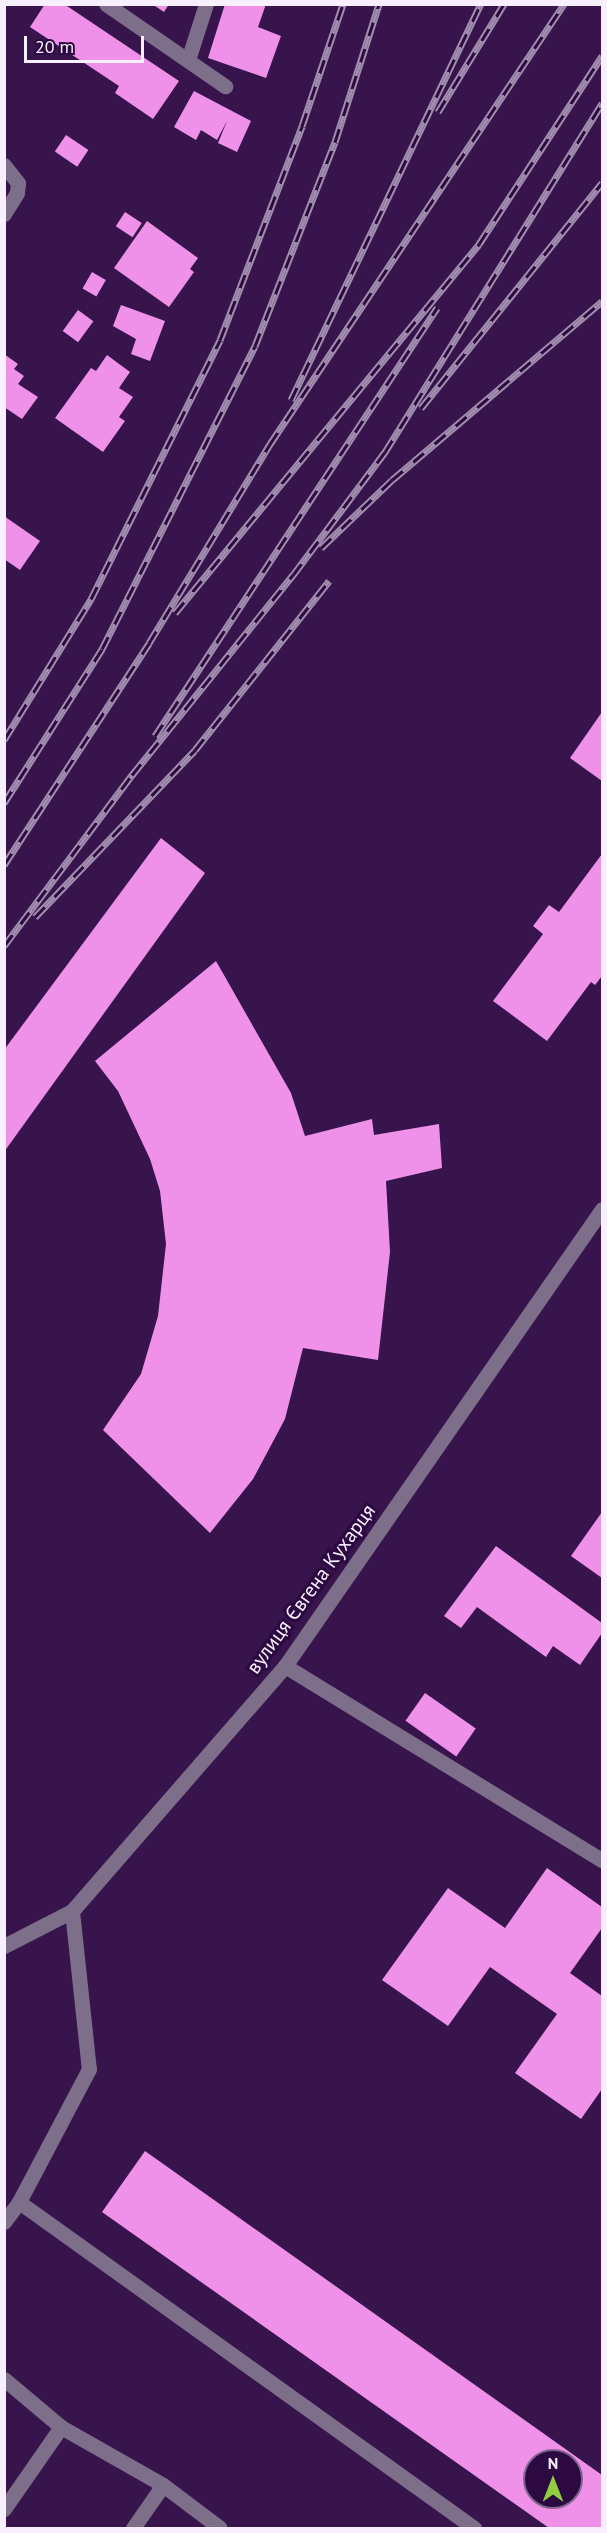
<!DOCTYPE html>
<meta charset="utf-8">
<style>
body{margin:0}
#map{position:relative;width:607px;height:2533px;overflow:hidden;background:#37144c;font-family:"PT Sans",sans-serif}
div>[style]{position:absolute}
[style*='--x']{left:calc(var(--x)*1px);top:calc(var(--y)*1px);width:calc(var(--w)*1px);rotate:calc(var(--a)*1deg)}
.building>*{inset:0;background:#ef91e8;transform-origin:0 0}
.minor>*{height:15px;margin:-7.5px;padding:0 7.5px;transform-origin:7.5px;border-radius:7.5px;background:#7d6e89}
.rail>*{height:7px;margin-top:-3.5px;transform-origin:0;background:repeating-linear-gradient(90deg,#2d0941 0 14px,#a18dae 0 28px);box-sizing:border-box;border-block:2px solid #a18dae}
span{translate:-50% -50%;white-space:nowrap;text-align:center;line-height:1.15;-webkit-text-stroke:6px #2d0941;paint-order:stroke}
.street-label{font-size:20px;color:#f8f0fe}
.frame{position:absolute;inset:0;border:6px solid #f8f0fe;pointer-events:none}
.north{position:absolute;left:523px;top:2449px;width:60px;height:60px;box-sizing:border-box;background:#2d0941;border:2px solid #7e658d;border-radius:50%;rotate:0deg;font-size:16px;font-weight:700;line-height:24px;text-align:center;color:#f8f0fe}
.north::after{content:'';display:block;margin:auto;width:21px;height:27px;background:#91cd40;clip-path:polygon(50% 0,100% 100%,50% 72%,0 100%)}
.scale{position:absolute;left:24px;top:36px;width:120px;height:27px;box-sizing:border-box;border:3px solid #f8f0fe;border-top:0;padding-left:8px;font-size:18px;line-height:21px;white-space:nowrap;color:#f8f0fe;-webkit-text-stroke:4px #2d0941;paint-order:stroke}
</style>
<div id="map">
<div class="building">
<div style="clip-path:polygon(45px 4px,64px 4px,179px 81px,153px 119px,115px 93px,119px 86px,30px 27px)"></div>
<div style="clip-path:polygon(152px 4px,169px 4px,164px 12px)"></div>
<div style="clip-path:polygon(225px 4px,266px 4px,258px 27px,281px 36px,266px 78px,208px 58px)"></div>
<div style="clip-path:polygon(194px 91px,251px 121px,237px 152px,218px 143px,227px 121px,217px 140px,201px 130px,196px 140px,174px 127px)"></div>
<div style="left:66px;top:135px;width:27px;height:20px;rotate:34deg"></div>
<div style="left:125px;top:212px;width:20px;height:17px;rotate:33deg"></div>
<div style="clip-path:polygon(147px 221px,198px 258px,190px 269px,194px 272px,169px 307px,114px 268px)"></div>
<div style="left:92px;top:272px;width:16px;height:19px;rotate:30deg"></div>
<div style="clip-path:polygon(121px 305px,165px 321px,150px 361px,131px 354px,136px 339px,113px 326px)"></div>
<div style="left:78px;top:310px;width:19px;height:26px;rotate:36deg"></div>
<div style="clip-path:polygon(4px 354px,18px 364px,14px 369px,24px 376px,18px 384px,38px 397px,22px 419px,4px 407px)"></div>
<div style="clip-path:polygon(107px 355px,130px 372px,119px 388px,133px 397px,119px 417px,125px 421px,103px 452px,55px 418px,91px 368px,96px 371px)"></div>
<div style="clip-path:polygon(4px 516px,40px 541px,20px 570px,4px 559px)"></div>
<div style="clip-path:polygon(602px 712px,602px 781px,570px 758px)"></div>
<div style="clip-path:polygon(161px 838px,205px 873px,4px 1152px,4px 1050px)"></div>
<div style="clip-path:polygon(602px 854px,602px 976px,595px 985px,591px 982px,547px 1041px,493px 1001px,543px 934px,533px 926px,549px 905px,559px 912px)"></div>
<div style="clip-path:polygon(216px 961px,291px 1093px,305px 1136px,372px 1119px,374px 1135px,439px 1124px,442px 1168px,386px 1181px,390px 1252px,378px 1360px,303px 1348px,285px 1419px,253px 1479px,210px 1533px,103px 1430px,141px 1374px,158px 1316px,166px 1244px,160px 1191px,150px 1159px,118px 1091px,95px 1061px)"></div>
<div style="clip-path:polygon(602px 1512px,602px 1578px,571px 1556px)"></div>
<div style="clip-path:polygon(496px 1546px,602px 1623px,602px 1633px,580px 1665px,553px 1646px,546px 1657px,477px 1607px,461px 1628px,444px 1616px)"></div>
<div style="left:425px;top:1693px;width:62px;height:34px;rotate:35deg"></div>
<div style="clip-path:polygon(547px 1868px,602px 1907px,602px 1928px,570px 1973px,602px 1996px,602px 2089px,581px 2119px,515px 2073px,557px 2014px,490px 1967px,448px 2026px,382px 1980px,448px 1888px,505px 1928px)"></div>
<div style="clip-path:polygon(evenodd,145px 2151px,602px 2475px,602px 2528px,549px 2528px,102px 2212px,145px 2151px,535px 2461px,571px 2461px,571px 2497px,535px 2497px,535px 2461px)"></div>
</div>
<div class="minor">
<div style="--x:106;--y:4;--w:145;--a:34.6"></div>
<div style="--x:188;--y:60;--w:59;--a:-72.2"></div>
<div style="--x:4;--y:165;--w:23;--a:52"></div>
<div style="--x:18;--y:183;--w:10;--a:96"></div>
<div style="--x:17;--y:193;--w:25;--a:122"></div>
<div style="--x:285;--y:1666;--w:372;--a:31.5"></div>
<div style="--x:72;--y:1911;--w:159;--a:83.9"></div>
<div style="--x:89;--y:2069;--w:150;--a:117.8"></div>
<div style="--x:19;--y:2202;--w:560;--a:35.62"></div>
<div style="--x:4;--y:1946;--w:76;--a:-27.2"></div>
<div style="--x:72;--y:1911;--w:325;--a:-49"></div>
<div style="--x:285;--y:1666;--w:556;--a:-55.25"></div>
<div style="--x:4;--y:2222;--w:25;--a:-53"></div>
<div style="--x:4;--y:2379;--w:75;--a:40.1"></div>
<div style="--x:61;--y:2427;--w:117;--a:29.6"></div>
<div style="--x:163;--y:2485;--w:71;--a:37"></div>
<div style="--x:4;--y:2509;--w:100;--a:-55.2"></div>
<div style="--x:133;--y:2528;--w:52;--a:-55.1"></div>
</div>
<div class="rail">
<div style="--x:438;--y:112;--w:127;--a:-58.6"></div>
<div style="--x:291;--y:400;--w:439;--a:-64.4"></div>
<div style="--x:421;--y:408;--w:289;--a:-51.2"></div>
<div style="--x:321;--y:548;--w:98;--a:-43.8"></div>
<div style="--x:392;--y:480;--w:276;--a:-40.4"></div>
<div style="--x:175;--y:613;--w:478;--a:-50.5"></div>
<div style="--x:479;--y:244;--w:225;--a:-56.8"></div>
<div style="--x:155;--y:736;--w:513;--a:-56.62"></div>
<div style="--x:4;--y:740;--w:166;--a:-58.3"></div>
<div style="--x:91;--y:599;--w:289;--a:-63.5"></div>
<div style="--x:220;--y:340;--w:229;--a:-69"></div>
<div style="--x:302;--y:126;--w:129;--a:-71.4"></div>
<div style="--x:4;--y:803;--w:183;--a:-57.5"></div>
<div style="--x:102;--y:649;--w:339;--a:-63.2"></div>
<div style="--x:255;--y:346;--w:219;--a:-68.6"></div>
<div style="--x:335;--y:142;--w:145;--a:-72.3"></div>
<div style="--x:4;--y:865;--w:265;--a:-56.8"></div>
<div style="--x:149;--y:643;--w:233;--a:-58.7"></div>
<div style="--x:270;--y:444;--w:529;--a:-56.25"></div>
<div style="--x:35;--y:917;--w:231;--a:-46.2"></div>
<div style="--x:195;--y:750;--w:216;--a:-51.6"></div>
<div style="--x:4;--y:946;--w:214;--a:-53.2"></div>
<div style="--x:132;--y:775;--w:257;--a:-51.2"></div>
<div style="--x:293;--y:575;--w:154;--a:-53.2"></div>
<div style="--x:385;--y:452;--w:411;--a:-58.1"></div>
</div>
<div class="street-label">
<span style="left:311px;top:1589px;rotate:-54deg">вулиця Євгена Кухарця</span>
</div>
<div class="frame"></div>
<div class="north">N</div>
<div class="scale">20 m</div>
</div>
